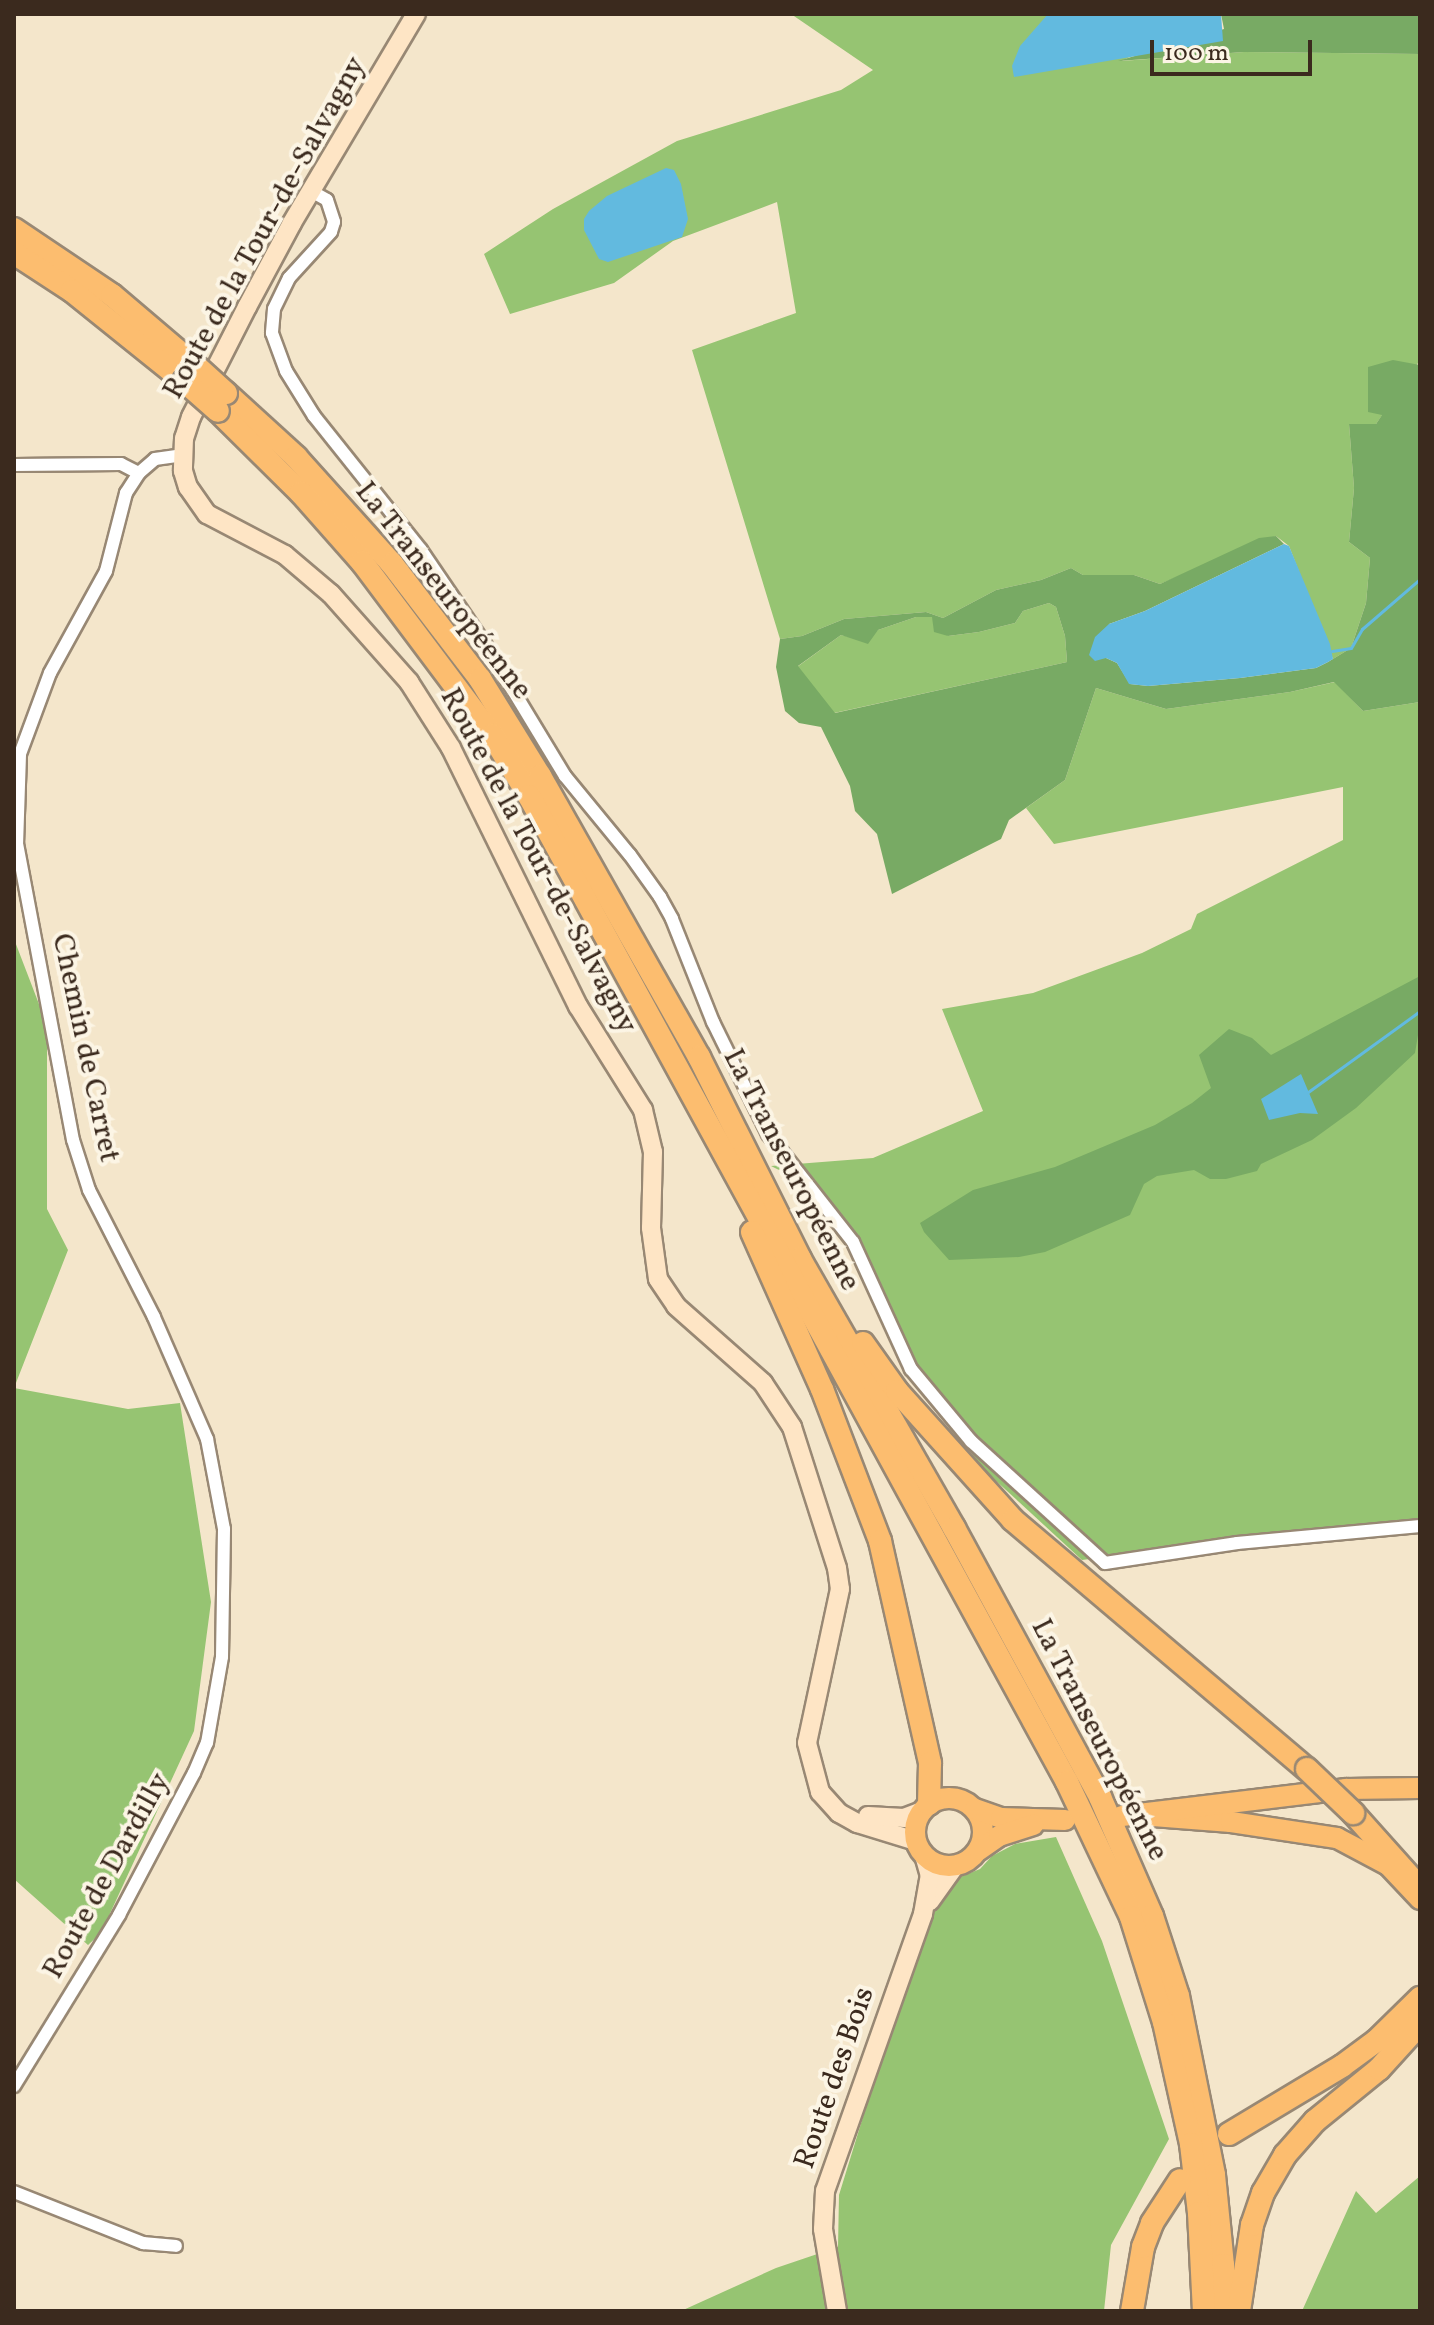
<!DOCTYPE html>
<meta charset="utf-8">
<style>
body{margin:0}
#map{position:relative;width:1434px;height:2325px;overflow:hidden;background:#f4e6cb;font-family:Vollkorn,serif}
div>[style]{position:absolute}
[style*='--x']{left:calc(var(--x)*1px);top:calc(var(--y)*1px);width:calc(var(--w)*1px);rotate:calc(var(--a)*1deg)}
.green>*{inset:0;background:#96c472}
.forest>*{inset:0;background:#78aa64}
.water>*{inset:0;background:#62badf}
.stream>*{height:3px;margin:-1.5px;padding:0 1.5px;transform-origin:1.5px;border-radius:1.5px;background:#62badf}
.roads{filter:drop-shadow(2px 0 #988874) drop-shadow(-2px 0 #988874) drop-shadow(0 2px #988874) drop-shadow(0 -2px #988874)}
.street>*{height:12px;margin:-6px;padding:0 6px;transform-origin:6px;border-radius:6px;background:#fff}
.secondary>*{height:18px;margin:-9px;padding:0 9px;transform-origin:9px;border-radius:9px;background:#fee5c5}
.primary>*{height:20px;margin:-10px;padding:0 10px;transform-origin:10px;border-radius:10px;background:#fcbd6f}
.primary>.ring{margin:-10px;padding:0;box-sizing:content-box;background:none;border:20px solid #fcbd6f;border-radius:50%}
.highway>*{height:22px;margin:-11px;padding:0 11px;transform-origin:11px;border-radius:11px;background:#fcbd6f}
.bridges{filter:drop-shadow(2px 0 #988874) drop-shadow(-2px 0 #988874) drop-shadow(0 2px #988874) drop-shadow(0 -2px #988874)}
.highway-bridge>*{height:22px;margin:-11px;padding:0 11px;transform-origin:11px;border-radius:11px;background:#fcbd6f}
span{translate:-50% -50%;white-space:nowrap;text-align:center;line-height:1.15;-webkit-text-stroke:8px #fcf5e5;paint-order:stroke}
.street-label{font-size:30px;color:#3b2a1e}
.frame{position:absolute;inset:0;border:16px solid #3b2a1e;pointer-events:none}
.scale{position:absolute;left:1150px;top:40px;width:162px;height:36px;box-sizing:border-box;border:4px solid #3b2a1e;border-top:0;padding-left:10px;font-size:24px;line-height:28px;white-space:nowrap;color:#3b2a1e;-webkit-text-stroke:6px #fcf5e5;paint-order:stroke}
</style>
<div id="map">
<div class="green">
<div style="clip-path:polygon(791px 14px,1221px 14px,1121px 61px,1244px 52px,1420px 54px,1420px 365px,1418px 363px,1376px 424px,1349px 424px,1354px 488px,1349px 542px,1370px 558px,1366px 603px,1351px 648px,1333px 659px,1289px 546px,1276px 536px,1160px 584px,1134px 575px,1083px 575px,1071px 568px,1041px 580px,996px 590px,943px 618px,926px 612px,844px 619px,802px 636px,780px 639px,692px 350px,796px 313px,777px 202px,673px 241px,614px 283px,510px 314px,484px 254px,553px 209px,677px 141px,841px 90px,873px 70px)"></div>
<div style="clip-path:polygon(1049px 603px,1056px 607px,1065px 636px,1067px 662px,834px 713px,797px 667px,841px 635px,850px 637px,878px 630px,916px 617px,933px 617px,948px 636px,979px 632px,1015px 623px,1023px 611px)"></div>
<div style="clip-path:polygon(1335px 682px,1363px 711px,1420px 702px,1420px 1522px,1296px 1532px,1082px 1560px,982px 1468px,913px 1372px,848px 1245px,785px 1173px,771px 1166px,873px 1158px,983px 1111px,942px 1009px,1033px 993px,1142px 953px,1191px 929px,1197px 914px,1343px 840px,1343px 787px,1054px 844px,1026px 808px,1065px 780px,1096px 688px,1166px 709px,1290px 692px)"></div>
<div style="clip-path:polygon(14px 939px,47px 1025px,47px 1209px,68px 1250px,14px 1388px,128px 1409px,180px 1403px,211px 1602px,194px 1731px,101px 1933px,88px 1945px,14px 1879px)"></div>
<div style="clip-path:polygon(1056px 1837px,1102px 1941px,1169px 2139px,1111px 2245px,1104px 2311px,681px 2311px,776px 2268px,838px 2247px,839px 2195px,891px 2026px,940px 1898px,955px 1879px,980px 1869px,992px 1856px,1015px 1844px)"></div>
<div style="clip-path:polygon(1420px 2176px,1420px 2311px,1302px 2311px,1356px 2191px,1376px 2213px)"></div>
</div>
<div class="forest">
<div style="clip-path:polygon(1221px 14px,1420px 14px,1420px 54px,1244px 52px,1118px 61px,1224px 29px)"></div>
<div style="clip-path:polygon(evenodd,1393px 360px,1420px 365px,1420px 702px,1363px 711px,1334px 682px,1290px 692px,1166px 709px,1096px 688px,1065px 780px,1009px 820px,1001px 839px,892px 894px,877px 834px,855px 811px,850px 786px,821px 727px,799px 723px,785px 711px,776px 667px,780px 639px,802px 636px,844px 619px,926px 612px,943px 618px,996px 590px,1041px 580px,1071px 568px,1083px 575px,1134px 575px,1160px 584px,1259px 538px,1276px 536px,1284px 544px,1145px 611px,1109px 624px,1106px 658px,1117px 663px,1130px 684px,1148px 686px,1240px 678px,1316px 668px,1328px 662px,1351px 648px,1366px 603px,1370px 558px,1349px 542px,1354px 488px,1349px 424px,1376px 424px,1382px 415px,1368px 412px,1368px 367px,1393px 360px,1049px 603px,1056px 607px,1065px 636px,1067px 662px,835px 713px,798px 666px,841px 635px,868px 644px,878px 630px,916px 617px,932px 617px,934px 632px,948px 636px,979px 632px,1015px 623px,1023px 611px,1049px 603px)"></div>
<div style="clip-path:polygon(1420px 976px,1420px 1023px,1415px 1053px,1356px 1108px,1312px 1140px,1261px 1164px,1257px 1171px,1226px 1179px,1210px 1179px,1194px 1170px,1157px 1176px,1144px 1184px,1130px 1215px,1045px 1252px,1019px 1257px,949px 1260px,924px 1232px,920px 1223px,973px 1190px,1055px 1167px,1155px 1125px,1192px 1103px,1211px 1088px,1199px 1055px,1229px 1029px,1252px 1038px,1271px 1055px)"></div>
</div>
<div class="water">
<div style="clip-path:polygon(1048px 14px,1221px 14px,1223px 41px,1014px 77px,1012px 66px,1020px 46px)"></div>
<div style="clip-path:polygon(666px 168px,674px 170px,681px 184px,688px 219px,682px 237px,608px 262px,599px 259px,584px 230px,584px 219px,589px 211px,607px 196px)"></div>
<div style="clip-path:polygon(1284px 544px,1289px 546px,1330px 644px,1333px 659px,1328px 662px,1316px 668px,1240px 678px,1148px 686px,1129px 684px,1117px 663px,1106px 658px,1095px 661px,1089px 655px,1095px 637px,1109px 624px,1145px 611px)"></div>
<div style="clip-path:polygon(1301px 1074px,1318px 1114px,1300px 1113px,1269px 1120px,1261px 1099px)"></div>
</div>
<div class="stream">
<div style="--x:1332;--y:651;--w:19;--a:-9"></div>
<div style="--x:1351;--y:648;--w:22;--a:-60"></div>
<div style="--x:1362;--y:629;--w:77;--a:-40.8"></div>
<div style="--x:1308;--y:1092;--w:138;--a:-35.9"></div>
</div>
<div class="roads">
<div class="street">
<div style="--x:311;--y:191;--w:18;--a:29"></div>
<div style="--x:327;--y:200;--w:23;--a:72"></div>
<div style="--x:334;--y:222;--w:10;--a:107"></div>
<div style="--x:331;--y:232;--w:62;--a:132.4"></div>
<div style="--x:289;--y:278;--w:34;--a:116"></div>
<div style="--x:274;--y:309;--w:24;--a:95"></div>
<div style="--x:272;--y:333;--w:40;--a:69.8"></div>
<div style="--x:286;--y:371;--w:53;--a:58.1"></div>
<div style="--x:314;--y:416;--w:171;--a:51.4"></div>
<div style="--x:421;--y:550;--w:114;--a:55.8"></div>
<div style="--x:485;--y:644;--w:154;--a:58.8"></div>
<div style="--x:565;--y:776;--w:102;--a:50.6"></div>
<div style="--x:630;--y:855;--w:52;--a:54.5"></div>
<div style="--x:660;--y:897;--w:25;--a:61"></div>
<div style="--x:672;--y:919;--w:111;--a:68.3"></div>
<div style="--x:713;--y:1022;--w:125;--a:63.8"></div>
<div style="--x:768;--y:1134;--w:137;--a:51.8"></div>
<div style="--x:853;--y:1242;--w:140;--a:65.5"></div>
<div style="--x:911;--y:1369;--w:94;--a:50.2"></div>
<div style="--x:971;--y:1441;--w:181;--a:42.3"></div>
<div style="--x:1105;--y:1563;--w:134;--a:-8.6"></div>
<div style="--x:1237;--y:1543;--w:184;--a:-5.3"></div>
<div style="--x:14;--y:465;--w:107;--a:-0.5"></div>
<div style="--x:121;--y:464;--w:20;--a:27"></div>
<div style="--x:14;--y:2086;--w:201;--a:-58.4"></div>
<div style="--x:119;--y:1915;--w:161;--a:-62.2"></div>
<div style="--x:194;--y:1773;--w:33;--a:-67"></div>
<div style="--x:207;--y:1743;--w:87;--a:-80.1"></div>
<div style="--x:222;--y:1657;--w:128;--a:-89.1"></div>
<div style="--x:224;--y:1529;--w:92;--a:-100.7"></div>
<div style="--x:207;--y:1439;--w:133;--a:-113.5"></div>
<div style="--x:154;--y:1317;--w:143;--a:-117.1"></div>
<div style="--x:89;--y:1190;--w:52;--a:-107.7"></div>
<div style="--x:73;--y:1140;--w:300;--a:-100.7"></div>
<div style="--x:17;--y:845;--w:91;--a:-88.1"></div>
<div style="--x:20;--y:754;--w:86;--a:-69.7"></div>
<div style="--x:50;--y:673;--w:116;--a:-61.2"></div>
<div style="--x:106;--y:571;--w:81;--a:-75.6"></div>
<div style="--x:126;--y:493;--w:24;--a:-57"></div>
<div style="--x:139;--y:473;--w:21;--a:-41"></div>
<div style="--x:155;--y:459;--w:27;--a:-8"></div>
<div style="--x:14;--y:2192;--w:139;--a:21.6"></div>
<div style="--x:143;--y:2243;--w:33;--a:5"></div>
</div>
<div class="secondary">
<div style="--x:416;--y:14;--w:243;--a:120.7"></div>
<div style="--x:292;--y:223;--w:95;--a:118.2"></div>
<div style="--x:247;--y:307;--w:123;--a:117"></div>
<div style="--x:191;--y:417;--w:22;--a:108"></div>
<div style="--x:184;--y:438;--w:33;--a:92"></div>
<div style="--x:183;--y:471;--w:17;--a:73"></div>
<div style="--x:188;--y:487;--w:33;--a:55"></div>
<div style="--x:207;--y:514;--w:88;--a:27.7"></div>
<div style="--x:285;--y:555;--w:60;--a:40.3"></div>
<div style="--x:331;--y:594;--w:118;--a:48.4"></div>
<div style="--x:409;--y:682;--w:78;--a:57.5"></div>
<div style="--x:451;--y:748;--w:288;--a:63.8"></div>
<div style="--x:578;--y:1006;--w:123;--a:58"></div>
<div style="--x:643;--y:1110;--w:43;--a:76.6"></div>
<div style="--x:653;--y:1152;--w:76;--a:91.5"></div>
<div style="--x:651;--y:1228;--w:51;--a:82.2"></div>
<div style="--x:658;--y:1279;--w:32;--a:56"></div>
<div style="--x:676;--y:1306;--w:116;--a:41.5"></div>
<div style="--x:763;--y:1383;--w:53;--a:56.6"></div>
<div style="--x:792;--y:1427;--w:148;--a:72.3"></div>
<div style="--x:837;--y:1568;--w:21;--a:82"></div>
<div style="--x:840;--y:1589;--w:157;--a:102.1"></div>
<div style="--x:807;--y:1743;--w:51;--a:75.1"></div>
<div style="--x:820;--y:1792;--w:28;--a:48"></div>
<div style="--x:839;--y:1813;--w:21;--a:29"></div>
<div style="--x:857;--y:1823;--w:62;--a:17"></div>
<div style="--x:868;--y:1816;--w:36;--a:3"></div>
<div style="--x:904;--y:1818;--w:19;--a:-21"></div>
<div style="--x:930;--y:1901;--w:43;--a:-54.5"></div>
<div style="--x:837;--y:2311;--w:83;--a:-99.7"></div>
<div style="--x:823;--y:2229;--w:38;--a:-87"></div>
<div style="--x:825;--y:2191;--w:294;--a:-70.5"></div>
<div style="--x:923;--y:1914;--w:39;--a:-80"></div>
<div style="--x:930;--y:1876;--w:22;--a:-106"></div>
</div>
<div class="primary">
<div class="ring" style="left:915px;top:1798px;width:48px;height:48px"></div>
<div style="--x:975;--y:1809;--w:28;--a:19"></div>
<div style="--x:1001;--y:1818;--w:64;--a:1.8"></div>
<div style="--x:1140;--y:1815;--w:91;--a:4.4"></div>
<div style="--x:1231;--y:1822;--w:107;--a:8.6"></div>
<div style="--x:1337;--y:1838;--w:58;--a:27.9"></div>
<div style="--x:1388;--y:1865;--w:47;--a:46.7"></div>
<div style="--x:1122;--y:1816;--w:226;--a:-6.9"></div>
<div style="--x:1346;--y:1789;--w:74;--a:-0.8"></div>
<div style="--x:979;--y:1850;--w:24;--a:-35"></div>
<div style="--x:999;--y:1836;--w:36;--a:-18"></div>
</div>
<div class="highway">
<div style="--x:14;--y:229;--w:118;--a:34"></div>
<div style="--x:112;--y:295;--w:111;--a:40.3"></div>
<div style="--x:14;--y:253;--w:69;--a:33.2"></div>
<div style="--x:72;--y:291;--w:144;--a:38.8"></div>
<div style="--x:226;--y:393;--w:95;--a:42.4"></div>
<div style="--x:296;--y:457;--w:144;--a:48.1"></div>
<div style="--x:392;--y:564;--w:145;--a:52.6"></div>
<div style="--x:480;--y:679;--w:114;--a:58.3"></div>
<div style="--x:540;--y:776;--w:323;--a:60.5"></div>
<div style="--x:699;--y:1057;--w:226;--a:63.4"></div>
<div style="--x:800;--y:1259;--w:310;--a:60.2"></div>
<div style="--x:954;--y:1528;--w:306;--a:61.5"></div>
<div style="--x:1100;--y:1797;--w:130;--a:66.4"></div>
<div style="--x:1152;--y:1916;--w:84;--a:72"></div>
<div style="--x:1178;--y:1996;--w:183;--a:78.6"></div>
<div style="--x:1214;--y:2175;--w:90;--a:84.3"></div>
<div style="--x:1223;--y:2265;--w:46;--a:90"></div>
<div style="--x:218;--y:411;--w:117;--a:44.7"></div>
<div style="--x:301;--y:493;--w:92;--a:48.5"></div>
<div style="--x:362;--y:562;--w:216;--a:53.1"></div>
<div style="--x:492;--y:735;--w:71;--a:58.8"></div>
<div style="--x:529;--y:796;--w:1123;--a:61.38"></div>
<div style="--x:1067;--y:1782;--w:149;--a:64.6"></div>
<div style="--x:1131;--y:1917;--w:110;--a:72.6"></div>
<div style="--x:1164;--y:2022;--w:125;--a:77.5"></div>
<div style="--x:1191;--y:2144;--w:69;--a:83.4"></div>
<div style="--x:1199;--y:2213;--w:98;--a:87.1"></div>
<div style="--x:752;--y:1232;--w:172;--a:66"></div>
<div style="--x:822;--y:1389;--w:163;--a:69.1"></div>
<div style="--x:880;--y:1541;--w:228;--a:77.3"></div>
<div style="--x:930;--y:1763;--w:41;--a:91.4"></div>
<div style="--x:863;--y:1343;--w:59;--a:54.7"></div>
<div style="--x:897;--y:1391;--w:173;--a:48"></div>
<div style="--x:1013;--y:1520;--w:385;--a:40.3"></div>
<div style="--x:1353;--y:1813;--w:101;--a:48.2"></div>
<div style="--x:1229;--y:2134;--w:132;--a:-31"></div>
<div style="--x:1342;--y:2066;--w:42;--a:-36.3"></div>
<div style="--x:1376;--y:2041;--w:62;--a:-44.3"></div>
<div style="--x:1132;--y:2311;--w:65;--a:-80.2"></div>
<div style="--x:1143;--y:2247;--w:26;--a:-69"></div>
<div style="--x:1152;--y:2223;--w:51;--a:-56.9"></div>
<div style="--x:1239;--y:2311;--w:87;--a:-81.4"></div>
<div style="--x:1252;--y:2225;--w:34;--a:-71"></div>
<div style="--x:1263;--y:2193;--w:44;--a:-59.9"></div>
<div style="--x:1285;--y:2155;--w:45;--a:-48.6"></div>
<div style="--x:1315;--y:2121;--w:82;--a:-39.1"></div>
<div style="--x:1379;--y:2069;--w:61;--a:-47.7"></div>
</div>
</div>
<div class="bridges">
<div class="highway-bridge">
<div style="--x:197;--y:367;--w:39;--a:42"></div>
<div style="--x:184;--y:381;--w:45;--a:41.4"></div>
<div style="--x:1307;--y:1769;--w:64;--a:43.7"></div>
</div>
</div>
<div class="street-label">
<span style="left:265px;top:228px;rotate:-61deg">Route de la Tour-de-Salvagny</span>
<span style="left:443px;top:591px;rotate:52deg">La Transeuropéenne</span>
<span style="left:538px;top:861px;rotate:62deg">Route de la Tour-de-Salvagny</span>
<span style="left:85px;top:1048px;rotate:78deg">Chemin de Carret</span>
<span style="left:791px;top:1170px;rotate:63deg">La Transeuropéenne</span>
<span style="left:1099px;top:1740px;rotate:63deg">La Transeuropéenne</span>
<span style="left:107px;top:1876px;rotate:-61deg">Route de Dardilly</span>
<span style="left:835px;top:2078px;rotate:-71deg">Route des Bois</span>
</div>
<div class="frame"></div>
<div class="scale">100 m</div>
</div>
